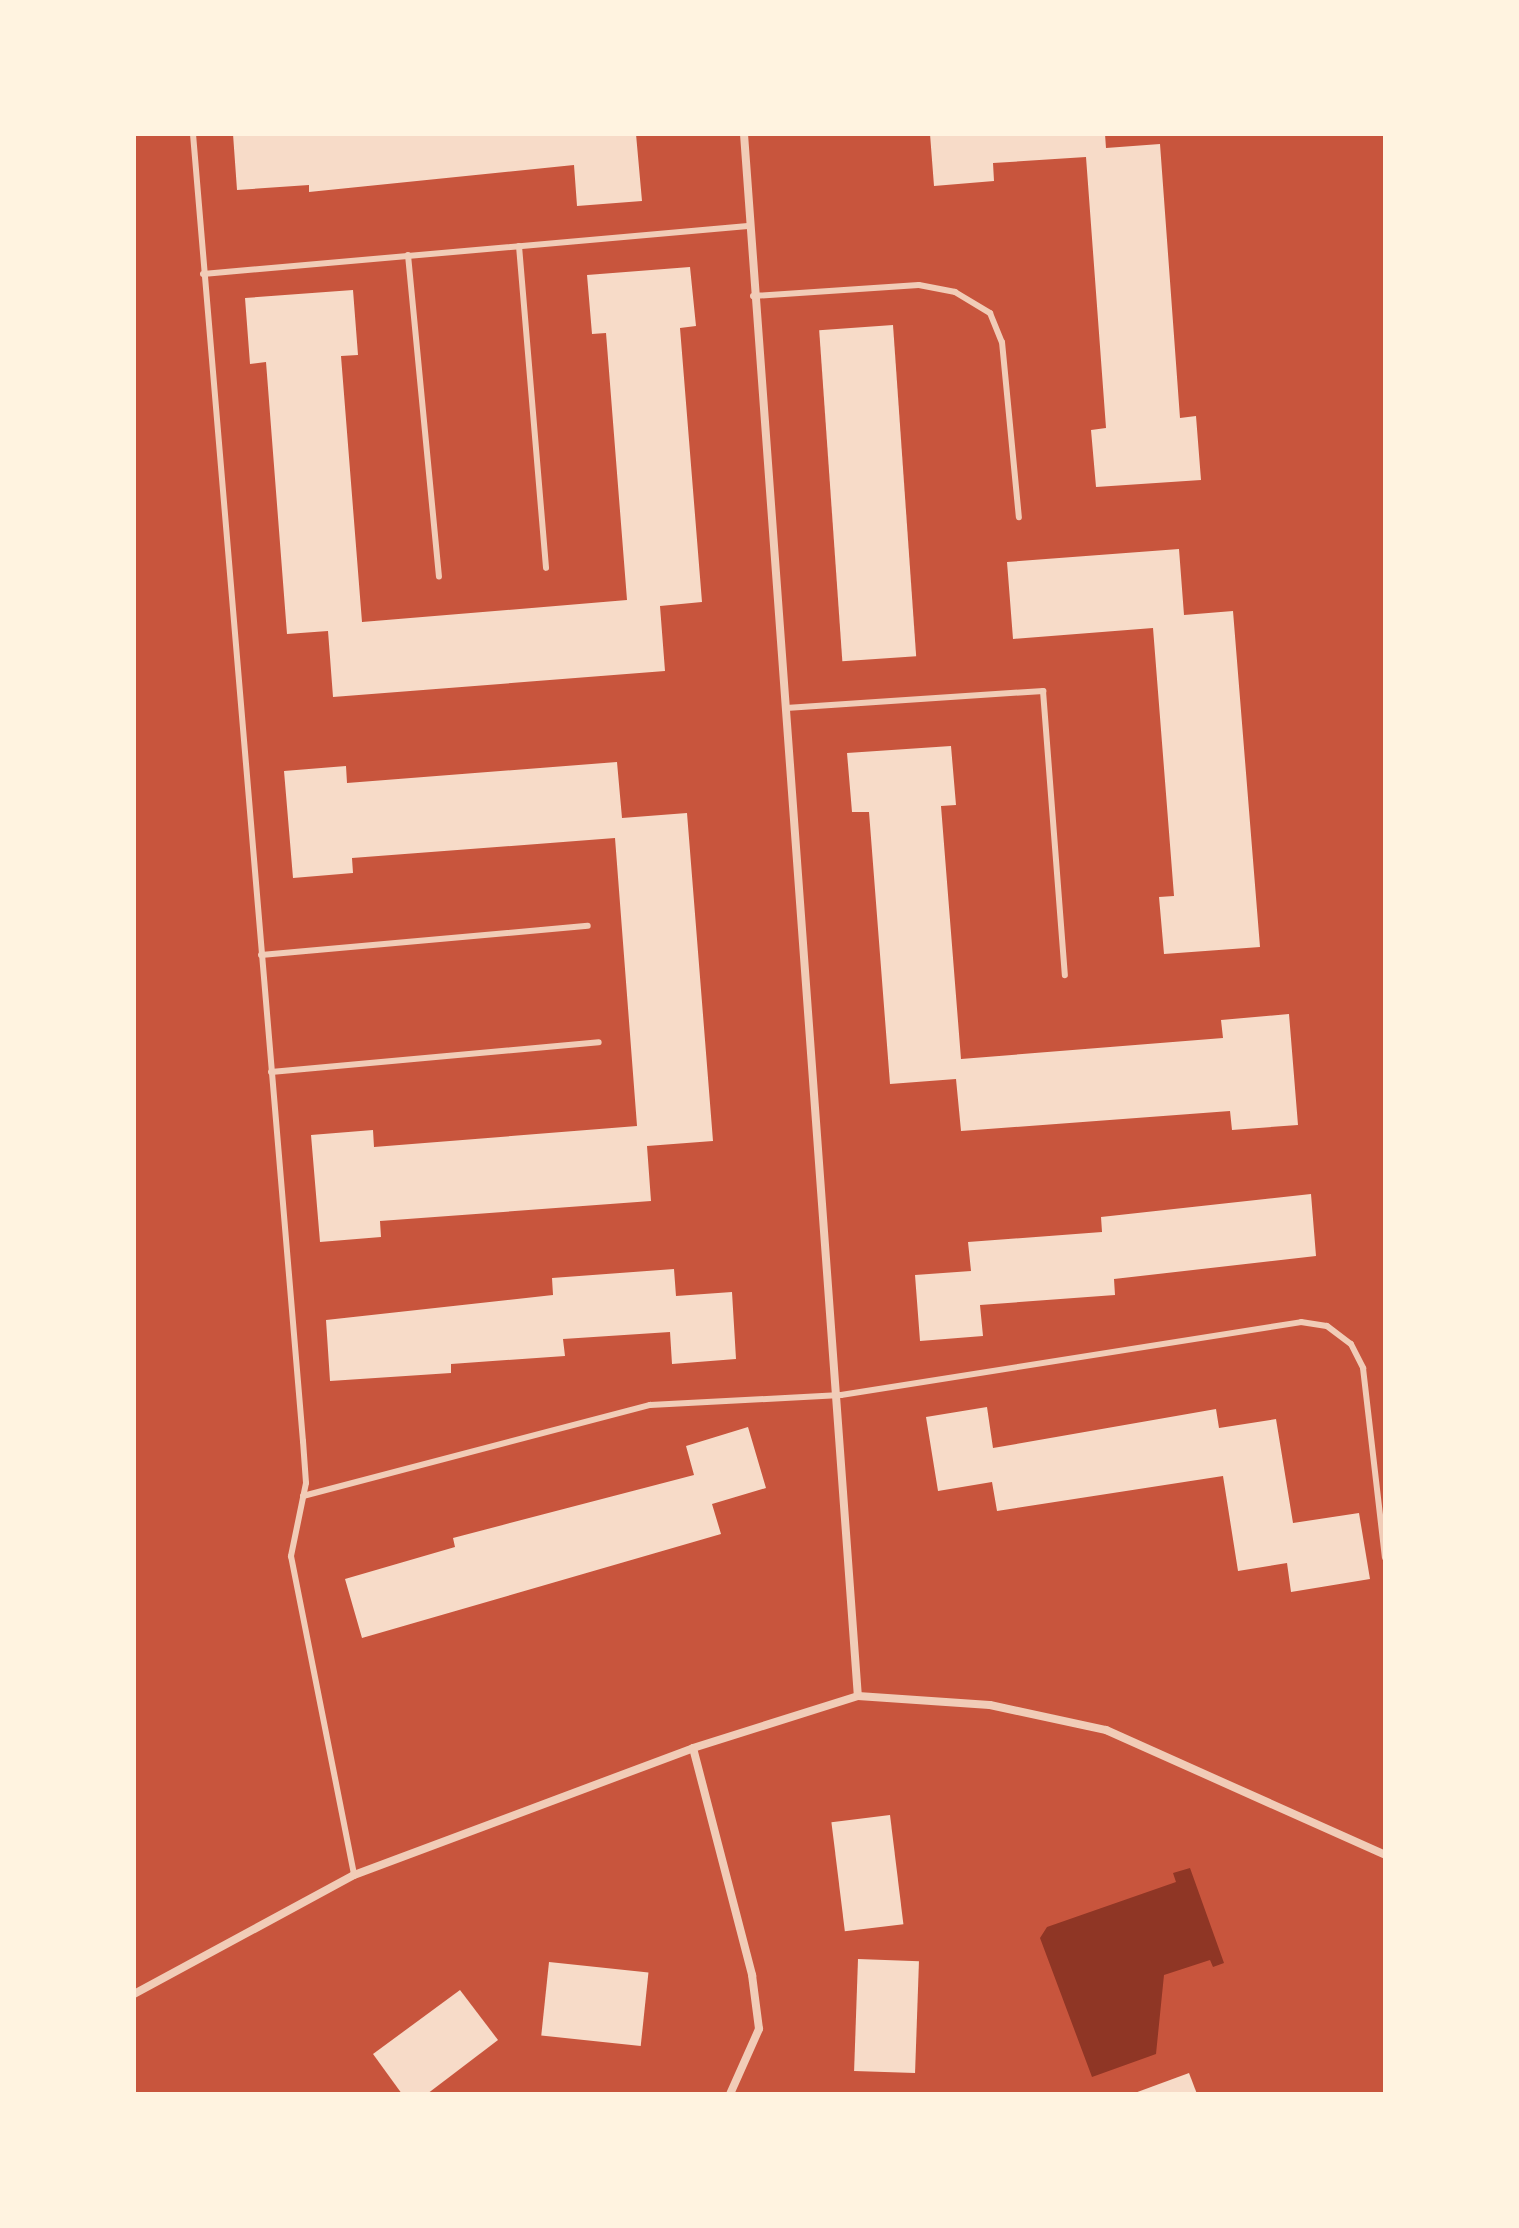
<!DOCTYPE html>
<style>
body{margin:0}
#map{position:relative;width:1519px;height:2228px;overflow:hidden;background:#c8553d;font-family:"Space Grotesk",sans-serif}
div>[style]{position:absolute}
[style*='--x']{left:calc(var(--x)*1px);top:calc(var(--y)*1px);width:calc(var(--w)*1px);rotate:calc(var(--a)*1deg)}
.water>*{inset:0;background:#8f3625}
.building>*{inset:0;background:#f7dbc8;transform-origin:0 0}
.service>*{height:6px;margin:-3px;padding:0 3px;transform-origin:3px;border-radius:3px;background:#f1ccb7}
.minor>*{height:8px;margin:-4px;padding:0 4px;transform-origin:4px;border-radius:4px;background:#f1ccb7}
span{translate:-50% -50%;white-space:nowrap;text-align:center;line-height:1.15;-webkit-text-stroke:7px #fff3e0;paint-order:stroke}
.frame{position:absolute;inset:0;border:136px solid #fff3e0;pointer-events:none}
</style>
<div id="map">
<div class="water">
<div style="clip-path:polygon(1190px 1868px,1224px 1963px,1213px 1967px,1210px 1960px,1164px 1975px,1156px 2054px,1092px 2077px,1040px 1938px,1047px 1927px,1176px 1882px,1173px 1873px)"></div>
</div>
<div class="building">
<div style="clip-path:polygon(233px 134px,636px 134px,642px 201px,577px 206px,574px 165px,309px 192px,309px 185px,237px 190px)"></div>
<div style="clip-path:polygon(930px 134px,1105px 134px,1106px 148px,1160px 144px,1180px 418px,1196px 416px,1201px 480px,1096px 487px,1091px 430px,1106px 428px,1086px 157px,993px 163px,994px 181px,934px 186px)"></div>
<div style="clip-path:polygon(690px 267px,696px 326px,680px 328px,702px 602px,660px 606px,665px 671px,333px 697px,328px 631px,287px 634px,266px 362px,250px 364px,245px 298px,353px 290px,358px 355px,341px 356px,362px 622px,627px 600px,606px 333px,592px 334px,587px 275px)"></div>
<div style="left:893px;top:325px;width:332px;height:74px;rotate:86deg"></div>
<div style="clip-path:polygon(1179px 549px,1184px 615px,1233px 611px,1260px 947px,1164px 954px,1159px 897px,1174px 896px,1153px 628px,1013px 639px,1007px 562px)"></div>
<div style="clip-path:polygon(951px 746px,956px 805px,941px 806px,961px 1059px,1223px 1038px,1221px 1020px,1289px 1014px,1298px 1125px,1232px 1130px,1230px 1111px,961px 1131px,956px 1079px,890px 1084px,869px 812px,852px 812px,847px 753px)"></div>
<div style="clip-path:polygon(617px 762px,622px 818px,687px 813px,713px 1141px,647px 1146px,651px 1201px,380px 1221px,381px 1237px,320px 1242px,311px 1135px,373px 1130px,374px 1147px,637px 1126px,615px 838px,352px 858px,353px 873px,293px 878px,284px 771px,346px 766px,347px 783px)"></div>
<div style="clip-path:polygon(1311px 1194px,1316px 1256px,1114px 1279px,1115px 1295px,980px 1305px,983px 1336px,920px 1341px,915px 1275px,971px 1271px,968px 1242px,1102px 1232px,1101px 1217px)"></div>
<div style="clip-path:polygon(674px 1269px,676px 1296px,732px 1292px,736px 1359px,672px 1364px,670px 1332px,563px 1339px,565px 1356px,451px 1364px,451px 1373px,330px 1381px,326px 1320px,553px 1295px,552px 1278px)"></div>
<div style="clip-path:polygon(987px 1407px,993px 1448px,1216px 1409px,1219px 1428px,1276px 1419px,1293px 1523px,1359px 1513px,1370px 1579px,1291px 1592px,1287px 1563px,1238px 1571px,1223px 1476px,997px 1511px,992px 1482px,938px 1491px,926px 1417px)"></div>
<div style="clip-path:polygon(748px 1427px,766px 1488px,712px 1504px,721px 1534px,362px 1638px,345px 1579px,455px 1547px,453px 1538px,694px 1475px,686px 1446px)"></div>
<div style="left:890px;top:1815px;width:110px;height:59px;rotate:83deg"></div>
<div style="left:858px;top:1959px;width:61px;height:112px;rotate:2deg"></div>
<div style="left:549px;top:1962px;width:100px;height:74px;rotate:6deg"></div>
<div style="clip-path:polygon(460px 1990px,498px 2040px,427px 2094px,402px 2094px,373px 2054px)"></div>
<div style="clip-path:polygon(1189px 2073px,1197px 2094px,1132px 2094px)"></div>
</div>
<div class="service">
<div style="--x:193;--y:134;--w:1312;--a:85.19"></div>
<div style="--x:303;--y:1441;--w:42;--a:85.9"></div>
<div style="--x:306;--y:1483;--w:75;--a:101.6"></div>
<div style="--x:291;--y:1556;--w:325;--a:78.8"></div>
<div style="--x:519;--y:246;--w:323;--a:85.2"></div>
<div style="--x:408;--y:255;--w:323;--a:84.5"></div>
<div style="--x:203;--y:274;--w:547;--a:-5.03"></div>
<div style="--x:753;--y:296;--w:166;--a:-3.8"></div>
<div style="--x:919;--y:285;--w:37;--a:11"></div>
<div style="--x:955;--y:292;--w:41;--a:31"></div>
<div style="--x:990;--y:313;--w:31;--a:68"></div>
<div style="--x:1002;--y:342;--w:176;--a:84.5"></div>
<div style="--x:786;--y:708;--w:258;--a:-3.8"></div>
<div style="--x:1043;--y:691;--w:285;--a:85.6"></div>
<div style="--x:261;--y:955;--w:328;--a:-5.1"></div>
<div style="--x:271;--y:1072;--w:329;--a:-5.2"></div>
<div style="--x:303;--y:1496;--w:359;--a:-14.7"></div>
<div style="--x:650;--y:1405;--w:191;--a:-3"></div>
<div style="--x:841;--y:1395;--w:466;--a:-9"></div>
<div style="--x:1301;--y:1322;--w:26;--a:9"></div>
<div style="--x:1327;--y:1326;--w:30;--a:37"></div>
<div style="--x:1351;--y:1344;--w:27;--a:63"></div>
<div style="--x:1363;--y:1368;--w:191;--a:83.4"></div>
</div>
<div class="minor">
<div style="--x:744;--y:134;--w:1566;--a:85.83"></div>
<div style="--x:693;--y:1748;--w:235;--a:75.4"></div>
<div style="--x:752;--y:1975;--w:54;--a:82.6"></div>
<div style="--x:759;--y:2029;--w:71;--a:114"></div>
<div style="--x:134;--y:1994;--w:250;--a:-28.4"></div>
<div style="--x:354;--y:1875;--w:362;--a:-20.5"></div>
<div style="--x:693;--y:1748;--w:173;--a:-17.5"></div>
<div style="--x:858;--y:1696;--w:132;--a:3.9"></div>
<div style="--x:990;--y:1705;--w:119;--a:12.2"></div>
<div style="--x:1106;--y:1730;--w:306;--a:24.1"></div>
</div>
<div class="frame"></div>
</div>
